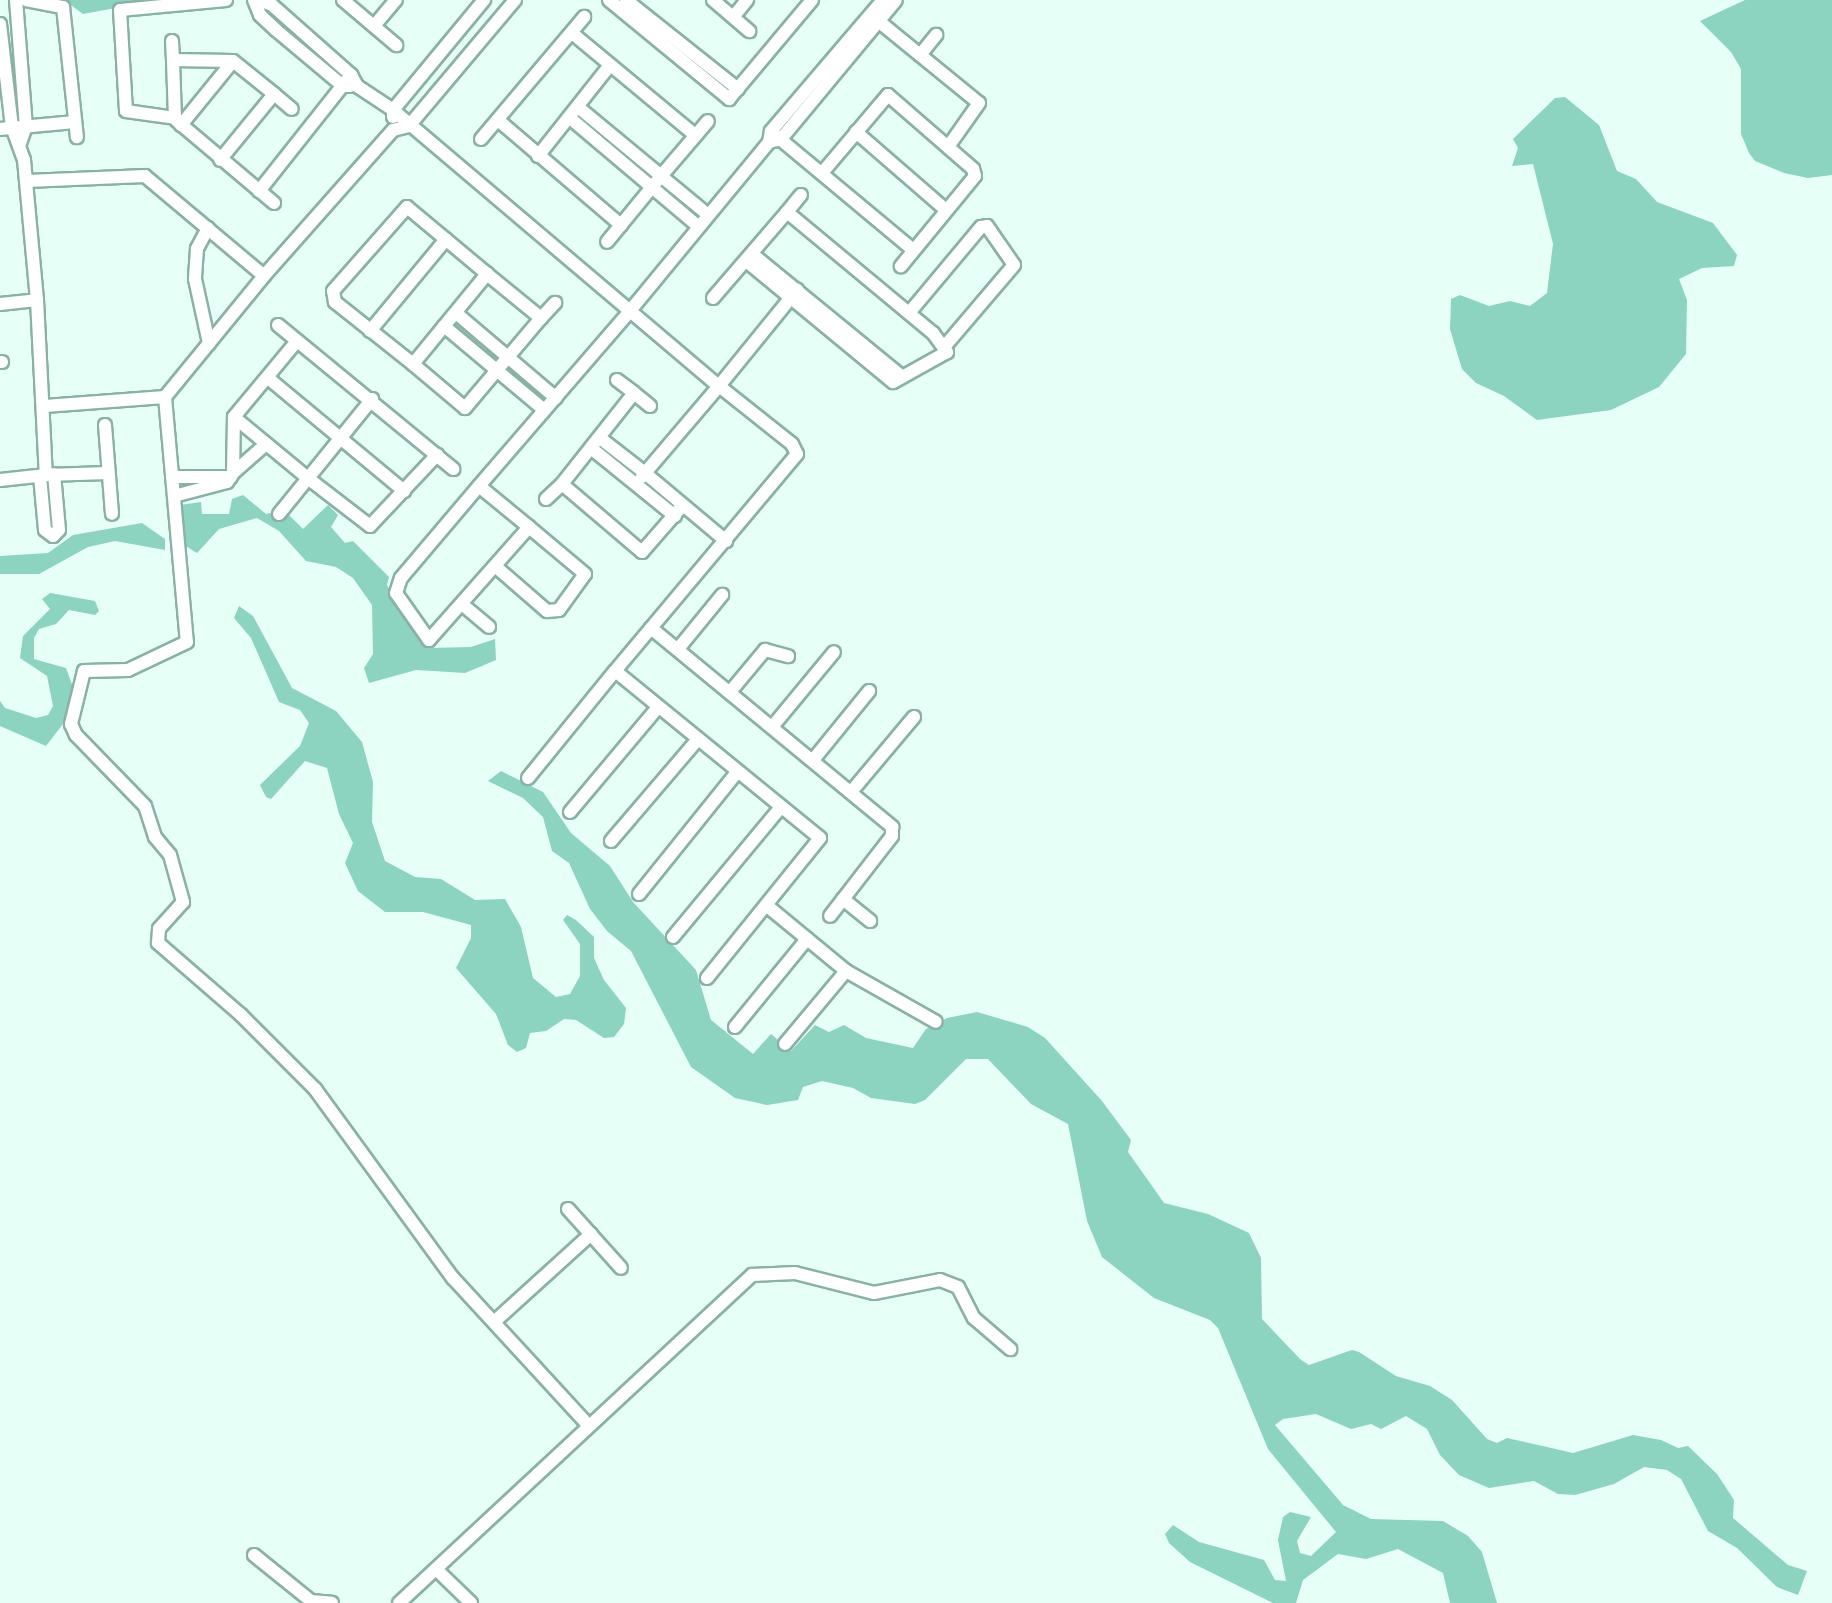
<!DOCTYPE html>
<style>
body{margin:0}
#map{position:relative;width:1832px;height:1603px;overflow:hidden;background:#e6fff7;font-family:"DM Sans",sans-serif}
div>[style]{position:absolute}
[style*='--x']{left:calc(var(--x)*1px);top:calc(var(--y)*1px);width:calc(var(--w)*1px);rotate:calc(var(--a)*1deg)}
.forest>*{inset:0;background:#8cd3c0}
.roads{filter:drop-shadow(2px 0 #8ab1a6) drop-shadow(-2px 0 #8ab1a6) drop-shadow(0 2px #8ab1a6) drop-shadow(0 -2px #8ab1a6)}
.minor>*{height:12px;margin:-6px;padding:0 6px;transform-origin:6px;border-radius:6px;background:#fff}
span{translate:-50% -50%;white-space:nowrap;text-align:center;line-height:1.15;-webkit-text-stroke:5px #fff;paint-order:stroke}
</style>
<div id="map">
<div class="forest">
<div style="clip-path:polygon(64px 0,159px 0,83px 14px)"></div>
<div style="clip-path:polygon(1745px 0,1832px 0,1832px 175px,1808px 178px,1784px 173px,1755px 161px,1749px 153px,1741px 134px,1741px 69px,1731px 52px,1700px 21px)"></div>
<div style="clip-path:polygon(1565px 97px,1599px 125px,1617px 171px,1636px 179px,1657px 202px,1713px 223px,1737px 255px,1734px 266px,1702px 268px,1679px 279px,1687px 300px,1686px 354px,1659px 387px,1611px 410px,1537px 420px,1504px 396px,1476px 383px,1462px 369px,1450px 329px,1451px 299px,1460px 295px,1489px 306px,1510px 301px,1530px 306px,1547px 293px,1553px 244px,1533px 164px,1512px 166px,1518px 148px,1513px 139px,1555px 98px)"></div>
<div style="clip-path:polygon(243px 495px,266px 514px,284px 510px,303px 529px,328px 505px,338px 515px,331px 527px,345px 543px,353px 541px,389px 577px,387px 585px,403px 617px,427px 648px,471px 647px,495px 639px,496px 660px,465px 673px,416px 670px,369px 683px,364px 668px,373px 654px,372px 605px,353px 578px,336px 567px,306px 561px,279px 531px,257px 518px,219px 529px,197px 553px,184px 545px,180px 505px,201px 502px,202px 514px,229px 514px,232px 499px)"></div>
<div style="clip-path:polygon(142px 523px,165px 539px,165px 550px,115px 541px,88px 547px,39px 574px,0 574px,0 556px,48px 553px,73px 535px)"></div>
<div style="clip-path:polygon(50px 593px,95px 601px,99px 611px,95px 615px,69px 610px,56px 624px,39px 629px,34px 638px,34px 659px,66px 668px,73px 687px,66px 720px,46px 746px,0 726px,0 701px,5px 708px,36px 718px,48px 715px,53px 706px,47px 676px,20px 658px,23px 636px,50px 609px,42px 599px)"></div>
<div style="clip-path:polygon(239px 606px,253px 616px,292px 688px,336px 711px,362px 742px,373px 782px,372px 822px,385px 861px,415px 877px,441px 879px,475px 900px,505px 899px,521px 927px,533px 978px,556px 997px,570px 994px,580px 976px,580px 944px,563px 920px,567px 915px,576px 920px,594px 937px,594px 958px,604px 980px,626px 1008px,624px 1024px,614px 1037px,604px 1038px,576px 1020px,564px 1019px,546px 1031px,530px 1033px,526px 1048px,517px 1052px,508px 1045px,496px 1014px,456px 968px,471px 938px,471px 925px,423px 912px,385px 912px,358px 891px,345px 863px,353px 843px,339px 814px,327px 768px,305px 761px,271px 799px,266px 797px,260px 785px,300px 746px,309px 723px,300px 710px,279px 702px,251px 638px,234px 618px)"></div>
<div style="clip-path:polygon(501px 771px,543px 792px,571px 833px,610px 866px,633px 902px,696px 970px,711px 1020px,753px 1054px,771px 1034px,791px 1051px,815px 1025px,829px 1032px,844px 1025px,866px 1038px,913px 1048px,926px 1029px,947px 1018px,977px 1012px,1028px 1027px,1045px 1038px,1102px 1101px,1131px 1140px,1128px 1152px,1164px 1203px,1208px 1214px,1249px 1233px,1261px 1258px,1262px 1319px,1300px 1359px,1309px 1365px,1352px 1350px,1359px 1352px,1396px 1376px,1430px 1386px,1452px 1400px,1487px 1439px,1497px 1443px,1507px 1438px,1573px 1453px,1633px 1435px,1661px 1440px,1678px 1448px,1688px 1446px,1717px 1474px,1734px 1500px,1733px 1518px,1788px 1565px,1807px 1571px,1798px 1595px,1777px 1587px,1737px 1548px,1708px 1531px,1681px 1479px,1667px 1470px,1644px 1467px,1614px 1484px,1575px 1495px,1558px 1494px,1534px 1481px,1489px 1488px,1459px 1475px,1440px 1455px,1427px 1429px,1406px 1416px,1381px 1429px,1371px 1424px,1351px 1429px,1316px 1414px,1283px 1419px,1275px 1425px,1343px 1505px,1371px 1519px,1443px 1521px,1468px 1536px,1482px 1552px,1497px 1603px,1450px 1603px,1443px 1573px,1398px 1549px,1366px 1559px,1338px 1554px,1303px 1580px,1296px 1603px,1273px 1603px,1190px 1562px,1169px 1543px,1165px 1534px,1173px 1525px,1199px 1542px,1264px 1560px,1275px 1580px,1286px 1581px,1278px 1540px,1283px 1517px,1290px 1512px,1311px 1517px,1297px 1541px,1300px 1553px,1311px 1556px,1336px 1532px,1268px 1449px,1218px 1328px,1210px 1320px,1154px 1298px,1102px 1257px,1087px 1221px,1068px 1124px,1031px 1104px,988px 1059px,966px 1059px,925px 1100px,915px 1104px,871px 1098px,853px 1088px,822px 1081px,803px 1087px,798px 1100px,767px 1105px,735px 1098px,691px 1067px,631px 951px,607px 931px,590px 909px,569px 863px,552px 851px,543px 817px,523px 798px,488px 781px)"></div>
</div>
<div class="roads">
<div class="minor">
<div style="--x:16;--y:0;--w:126;--a:85.5"></div>
<div style="--x:26;--y:126;--w:18;--a:109"></div>
<div style="--x:26;--y:0;--w:38;--a:11"></div>
<div style="--x:63;--y:7;--w:131;--a:83.9"></div>
<div style="--x:226;--y:0;--w:106;--a:174.6"></div>
<div style="--x:120;--y:10;--w:101;--a:86.6"></div>
<div style="--x:126;--y:111;--w:49;--a:8.1"></div>
<div style="--x:175;--y:118;--w:58;--a:-92"></div>
<div style="--x:173;--y:60;--w:60;--a:1"></div>
<div style="--x:254;--y:0;--w:16;--a:68"></div>
<div style="--x:260;--y:15;--w:22;--a:43"></div>
<div style="--x:276;--y:30;--w:87;--a:39.9"></div>
<div style="--x:343;--y:86;--w:7;--a:0"></div>
<div style="--x:259;--y:0;--w:14;--a:21"></div>
<div style="--x:272;--y:5;--w:106;--a:41.5"></div>
<div style="--x:351;--y:75;--w:13;--a:61"></div>
<div style="--x:357;--y:86;--w:43;--a:33.7"></div>
<div style="--x:393;--y:110;--w:427;--a:40.3"></div>
<div style="--x:719;--y:386;--w:114;--a:130.4"></div>
<div style="--x:645;--y:473;--w:106;--a:40"></div>
<div style="--x:343;--y:0;--w:70;--a:40.3"></div>
<div style="--x:515;--y:0;--w:165;--a:130.1"></div>
<div style="--x:409;--y:126;--w:16;--a:166"></div>
<div style="--x:393;--y:130;--w:195;--a:131.5"></div>
<div style="--x:264;--y:276;--w:156;--a:129.3"></div>
<div style="--x:165;--y:397;--w:246;--a:84.9"></div>
<div style="--x:187;--y:642;--w:65;--a:154.6"></div>
<div style="--x:128;--y:670;--w:44;--a:178.7"></div>
<div style="--x:84;--y:671;--w:55;--a:103.8"></div>
<div style="--x:71;--y:724;--w:12;--a:66"></div>
<div style="--x:76;--y:735;--w:99;--a:45.8"></div>
<div style="--x:145;--y:806;--w:33;--a:72"></div>
<div style="--x:155;--y:837;--w:23;--a:50"></div>
<div style="--x:170;--y:855;--w:49;--a:74.5"></div>
<div style="--x:183;--y:902;--w:36;--a:132"></div>
<div style="--x:159;--y:929;--w:14;--a:94"></div>
<div style="--x:158;--y:943;--w:110;--a:40.9"></div>
<div style="--x:241;--y:1015;--w:105;--a:45"></div>
<div style="--x:315;--y:1089;--w:234;--a:53.9"></div>
<div style="--x:453;--y:1278;--w:201;--a:47.4"></div>
<div style="--x:609;--y:0;--w:156;--a:39.5"></div>
<div style="--x:729;--y:99;--w:129;--a:-50"></div>
<div style="--x:626;--y:0;--w:143;--a:38.5"></div>
<div style="--x:713;--y:0;--w:48;--a:40.7"></div>
<div style="--x:871;--y:15;--w:139;--a:39.2"></div>
<div style="--x:979;--y:103;--w:54;--a:125.2"></div>
<div style="--x:734;--y:16;--w:21;--a:-51"></div>
<div style="--x:0;--y:24;--w:104;--a:83.4"></div>
<div style="--x:12;--y:127;--w:35;--a:70"></div>
<div style="--x:24;--y:160;--w:141;--a:84.7"></div>
<div style="--x:374;--y:26;--w:34;--a:-50"></div>
<div style="--x:572;--y:33;--w:160;--a:39.7"></div>
<div style="--x:172;--y:41;--w:19;--a:87"></div>
<div style="--x:920;--y:55;--w:26;--a:-51"></div>
<div style="--x:274;--y:94;--w:23;--a:40"></div>
<div style="--x:578;--y:107;--w:108;--a:39.7"></div>
<div style="--x:661;--y:176;--w:85;--a:129.3"></div>
<div style="--x:393;--y:117;--w:7;--a:-90"></div>
<div style="--x:393;--y:110;--w:143;--a:-50.4"></div>
<div style="--x:570;--y:118;--w:167;--a:40.2"></div>
<div style="--x:498;--y:120;--w:162;--a:40.5"></div>
<div style="--x:177;--y:121;--w:127;--a:40.2"></div>
<div style="--x:181;--y:125;--w:82;--a:-50.9"></div>
<div style="--x:233;--y:61;--w:53;--a:38.8"></div>
<div style="--x:274;--y:94;--w:85;--a:129.3"></div>
<div style="--x:0;--y:129;--w:75;--a:-5.3"></div>
<div style="--x:856;--y:132;--w:119;--a:40.9"></div>
<div style="--x:774;--y:134;--w:181;--a:39.8"></div>
<div style="--x:481;--y:139;--w:160;--a:-49.8"></div>
<div style="--x:769;--y:142;--w:12;--a:-14"></div>
<div style="--x:781;--y:139;--w:180;--a:-50.4"></div>
<div style="--x:538;--y:156;--w:116;--a:-51.6"></div>
<div style="--x:822;--y:173;--w:102;--a:-49.8"></div>
<div style="--x:888;--y:95;--w:113;--a:41"></div>
<div style="--x:973;--y:169;--w:7;--a:74"></div>
<div style="--x:975;--y:176;--w:117;--a:129.4"></div>
<div style="--x:27;--y:181;--w:118;--a:-2.4"></div>
<div style="--x:145;--y:176;--w:155;--a:40"></div>
<div style="--x:259;--y:191;--w:148;--a:-51.6"></div>
<div style="--x:787;--y:212;--w:22;--a:-51"></div>
<div style="--x:707;--y:214;--w:60;--a:-140.4"></div>
<div style="--x:661;--y:176;--w:72;--a:-49.5"></div>
<div style="--x:208;--y:228;--w:24;--a:118"></div>
<div style="--x:197;--y:249;--w:30;--a:94"></div>
<div style="--x:195;--y:279;--w:66;--a:77.7"></div>
<div style="--x:752;--y:254;--w:193;--a:39.3"></div>
<div style="--x:487;--y:274;--w:70;--a:39.2"></div>
<div style="--x:541;--y:318;--w:118;--a:130.2"></div>
<div style="--x:465;--y:408;--w:68;--a:-139.8"></div>
<div style="--x:413;--y:364;--w:117;--a:-50.6"></div>
<div style="--x:713;--y:298;--w:113;--a:-49.3"></div>
<div style="--x:787;--y:212;--w:190;--a:39.7"></div>
<div style="--x:933;--y:333;--w:24;--a:54"></div>
<div style="--x:947;--y:352;--w:62;--a:150.9"></div>
<div style="--x:893;--y:382;--w:190;--a:-140.5"></div>
<div style="--x:0;--y:304;--w:37;--a:-6"></div>
<div style="--x:37;--y:300;--w:175;--a:87.1"></div>
<div style="--x:46;--y:475;--w:46;--a:173.8"></div>
<div style="--x:456;--y:313;--w:131;--a:40.4"></div>
<div style="--x:909;--y:313;--w:112;--a:-50.1"></div>
<div style="--x:981;--y:227;--w:6;--a:-9"></div>
<div style="--x:987;--y:226;--w:47;--a:55.3"></div>
<div style="--x:1014;--y:265;--w:105;--a:130.4"></div>
<div style="--x:541;--y:318;--w:21;--a:-47"></div>
<div style="--x:278;--y:325;--w:227;--a:39.4"></div>
<div style="--x:444;--y:326;--w:131;--a:40"></div>
<div style="--x:370;--y:331;--w:119;--a:-50.4"></div>
<div style="--x:297;--y:341;--w:99;--a:129.7"></div>
<div style="--x:234;--y:417;--w:97;--a:39.6"></div>
<div style="--x:309;--y:479;--w:77;--a:37.6"></div>
<div style="--x:370;--y:526;--w:98;--a:-46.7"></div>
<div style="--x:0;--y:362;--w:2;--a:0"></div>
<div style="--x:413;--y:364;--w:100;--a:-141.5"></div>
<div style="--x:335;--y:302;--w:11;--a:-100"></div>
<div style="--x:333;--y:291;--w:112;--a:-48.6"></div>
<div style="--x:407;--y:207;--w:104;--a:39.9"></div>
<div style="--x:268;--y:378;--w:177;--a:39.7"></div>
<div style="--x:617;--y:380;--w:21;--a:37"></div>
<div style="--x:45;--y:406;--w:120;--a:-4.3"></div>
<div style="--x:650;--y:406;--w:21;--a:-141"></div>
<div style="--x:634;--y:393;--w:116;--a:128.4"></div>
<div style="--x:562;--y:484;--w:105;--a:40.4"></div>
<div style="--x:642;--y:552;--w:62;--a:-48.9"></div>
<div style="--x:105;--y:425;--w:89;--a:85.5"></div>
<div style="--x:600;--y:438;--w:57;--a:37.9"></div>
<div style="--x:645;--y:473;--w:5;--a:127"></div>
<div style="--x:591;--y:448;--w:108;--a:39"></div>
<div style="--x:233;--y:473;--w:44;--a:-41.3"></div>
<div style="--x:46;--y:475;--w:62;--a:-1.8"></div>
<div style="--x:40;--y:476;--w:54;--a:84.7"></div>
<div style="--x:45;--y:530;--w:10;--a:37"></div>
<div style="--x:53;--y:536;--w:8;--a:-45"></div>
<div style="--x:59;--y:530;--w:56;--a:-95.1"></div>
<div style="--x:172;--y:477;--w:59;--a:0"></div>
<div style="--x:479;--y:486;--w:65;--a:39.4"></div>
<div style="--x:529;--y:527;--w:151;--a:131.5"></div>
<div style="--x:429;--y:640;--w:57;--a:-125.1"></div>
<div style="--x:396;--y:593;--w:16;--a:-72"></div>
<div style="--x:401;--y:578;--w:121;--a:-49.7"></div>
<div style="--x:479;--y:486;--w:230;--a:-49.2"></div>
<div style="--x:629;--y:312;--w:220;--a:-50.5"></div>
<div style="--x:769;--y:142;--w:11;--a:-80"></div>
<div style="--x:771;--y:131;--w:172;--a:-49.5"></div>
<div style="--x:174;--y:496;--w:55;--a:-14.8"></div>
<div style="--x:227;--y:482;--w:11;--a:-56"></div>
<div style="--x:233;--y:473;--w:56;--a:-89"></div>
<div style="--x:546;--y:499;--w:22;--a:-43"></div>
<div style="--x:279;--y:514;--w:148;--a:-51"></div>
<div style="--x:495;--y:566;--w:69;--a:40.9"></div>
<div style="--x:547;--y:611;--w:12;--a:-5"></div>
<div style="--x:559;--y:610;--w:44;--a:-54.2"></div>
<div style="--x:585;--y:574;--w:73;--a:-140"></div>
<div style="--x:463;--y:605;--w:34;--a:40"></div>
<div style="--x:651;--y:628;--w:313;--a:39.5"></div>
<div style="--x:892;--y:827;--w:9;--a:90"></div>
<div style="--x:892;--y:836;--w:101;--a:127.8"></div>
<div style="--x:678;--y:649;--w:70;--a:-50.8"></div>
<div style="--x:730;--y:692;--w:55;--a:-50.2"></div>
<div style="--x:765;--y:650;--w:24;--a:15"></div>
<div style="--x:772;--y:727;--w:97;--a:-50.4"></div>
<div style="--x:813;--y:760;--w:89;--a:-50.9"></div>
<div style="--x:528;--y:778;--w:138;--a:-50.9"></div>
<div style="--x:851;--y:792;--w:98;--a:-50"></div>
<div style="--x:570;--y:812;--w:137;--a:-50"></div>
<div style="--x:611;--y:841;--w:134;--a:-49.5"></div>
<div style="--x:639;--y:894;--w:156;--a:-51.2"></div>
<div style="--x:843;--y:899;--w:35;--a:39"></div>
<div style="--x:766;--y:905;--w:104;--a:39.5"></div>
<div style="--x:846;--y:971;--w:95;--a:129.9"></div>
<div style="--x:673;--y:937;--w:169;--a:-50.3"></div>
<div style="--x:846;--y:971;--w:103;--a:29.5"></div>
<div style="--x:707;--y:978;--w:180;--a:-51.1"></div>
<div style="--x:820;--y:838;--w:264;--a:-140.8"></div>
<div style="--x:615;--y:671;--w:283;--a:-50"></div>
<div style="--x:797;--y:454;--w:11;--a:-117"></div>
<div style="--x:792;--y:444;--w:93;--a:-141.5"></div>
<div style="--x:719;--y:386;--w:124;--a:-50.9"></div>
<div style="--x:735;--y:1027;--w:114;--a:-50.7"></div>
<div style="--x:568;--y:1209;--w:79;--a:48.1"></div>
<div style="--x:494;--y:1322;--w:131;--a:-42.2"></div>
<div style="--x:254;--y:1555;--w:73;--a:38.9"></div>
<div style="--x:311;--y:1601;--w:21;--a:5"></div>
<div style="--x:436;--y:1569;--w:49;--a:44.2"></div>
<div style="--x:399;--y:1603;--w:482;--a:-42.9"></div>
<div style="--x:752;--y:1275;--w:43;--a:-2.7"></div>
<div style="--x:795;--y:1273;--w:81;--a:14.2"></div>
<div style="--x:874;--y:1293;--w:67;--a:-11.1"></div>
<div style="--x:940;--y:1280;--w:19;--a:21"></div>
<div style="--x:958;--y:1287;--w:35;--a:63"></div>
<div style="--x:974;--y:1318;--w:48;--a:40.7"></div>
</div>
</div>
</div>
